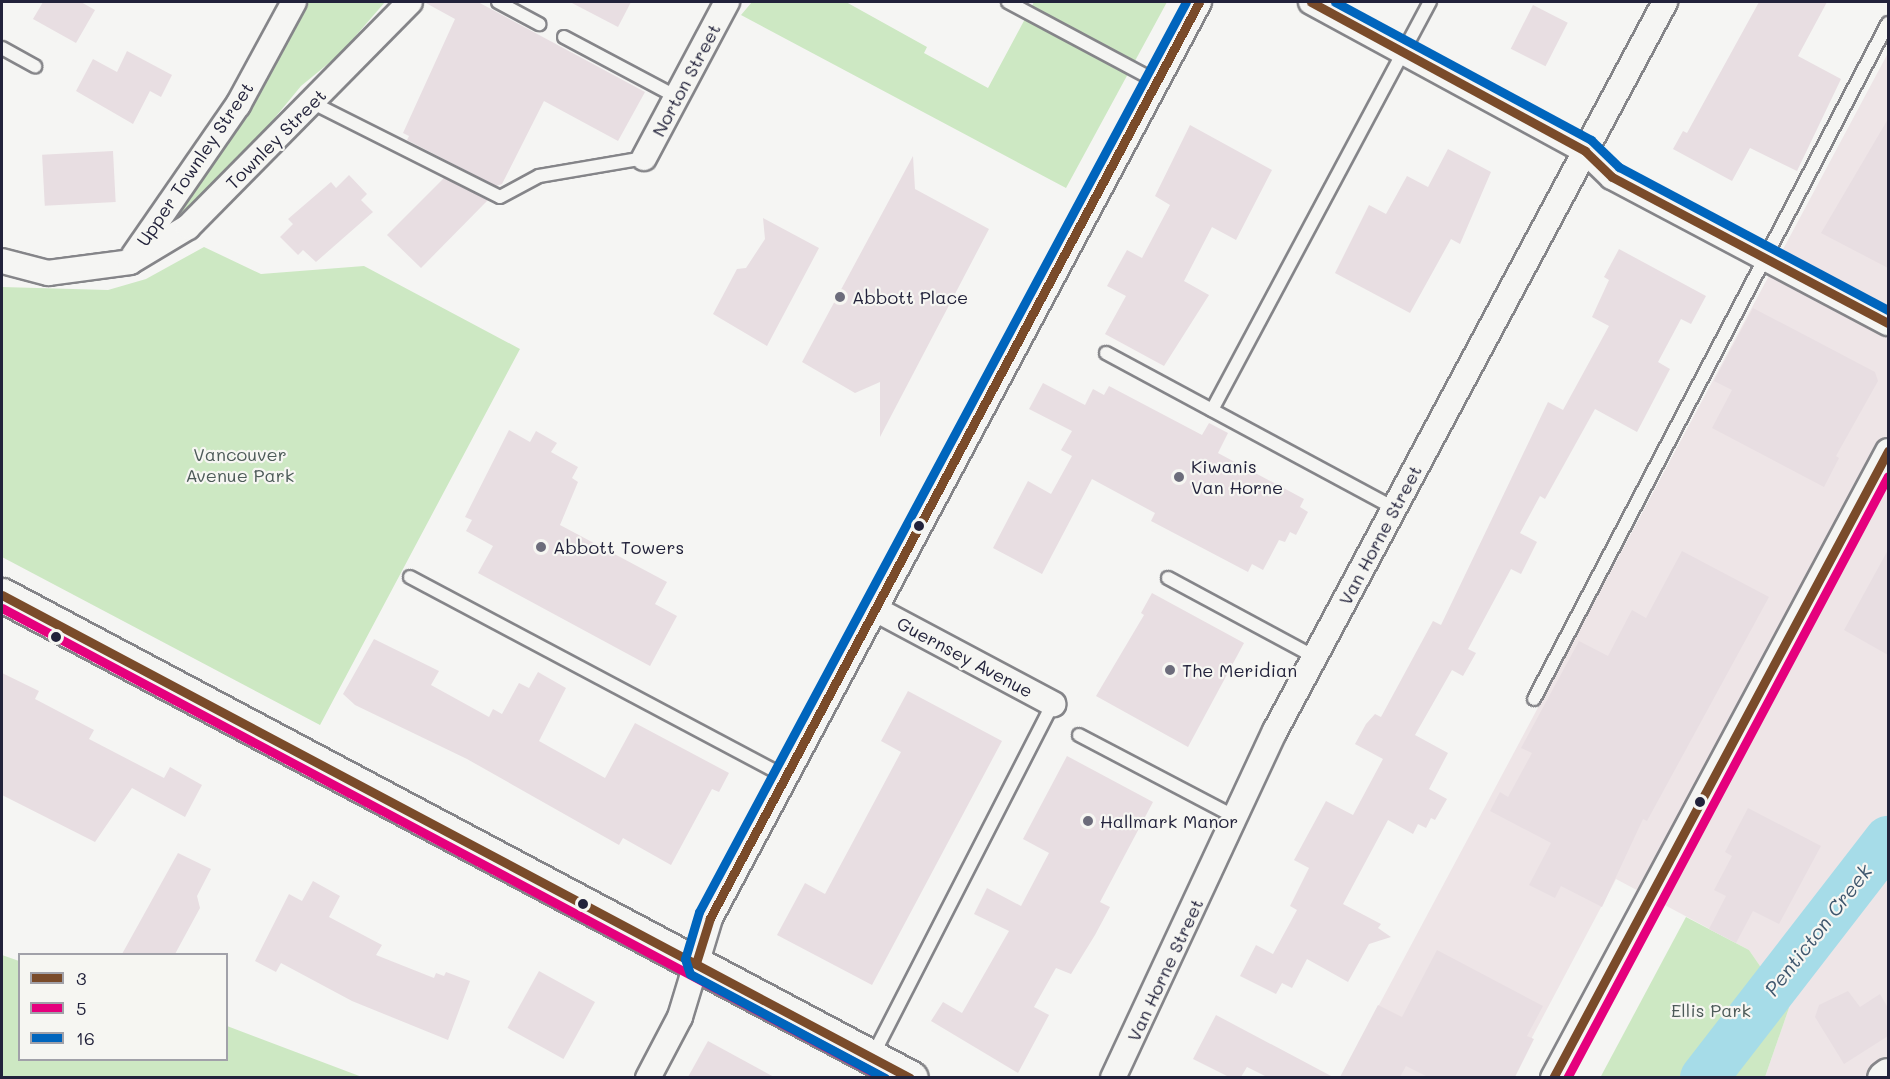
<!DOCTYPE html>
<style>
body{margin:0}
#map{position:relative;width:1890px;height:1079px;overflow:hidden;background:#f5f5f3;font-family:Mali,sans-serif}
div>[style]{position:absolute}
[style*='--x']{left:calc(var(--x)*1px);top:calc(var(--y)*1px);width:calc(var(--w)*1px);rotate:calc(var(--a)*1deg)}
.built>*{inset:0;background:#eee5e7}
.green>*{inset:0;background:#cde8c3}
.river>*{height:48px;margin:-24px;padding:0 24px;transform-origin:24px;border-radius:24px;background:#a6dce8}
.building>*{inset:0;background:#e8dee2;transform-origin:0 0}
.roads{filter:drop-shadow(2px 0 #858589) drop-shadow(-2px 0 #858589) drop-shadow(0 2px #858589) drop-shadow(0 -2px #858589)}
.lane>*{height:12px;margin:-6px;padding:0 6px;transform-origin:6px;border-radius:6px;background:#f5f5f3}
.street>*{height:24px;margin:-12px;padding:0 12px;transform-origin:12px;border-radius:12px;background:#f5f5f3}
.secondary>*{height:33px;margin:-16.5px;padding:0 16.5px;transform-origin:16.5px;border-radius:16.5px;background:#f5f5f3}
.bus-1>*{height:9px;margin:-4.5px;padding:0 4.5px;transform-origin:4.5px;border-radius:4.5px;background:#7a4b2a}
.bus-2>*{height:9px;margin:-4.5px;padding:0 4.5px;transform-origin:4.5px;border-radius:4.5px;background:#e5007d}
.bus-3>*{height:9px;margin:-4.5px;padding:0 4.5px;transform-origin:4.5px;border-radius:4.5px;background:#0065bd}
.dots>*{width:16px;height:16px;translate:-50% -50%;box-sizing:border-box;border:3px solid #f6f6f2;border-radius:50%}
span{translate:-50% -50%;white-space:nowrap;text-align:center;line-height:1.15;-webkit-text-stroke:4.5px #f6f6f2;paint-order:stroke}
.street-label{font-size:18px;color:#22223b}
.poi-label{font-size:18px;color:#22223b}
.left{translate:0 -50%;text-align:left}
.park-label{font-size:18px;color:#4c5a58}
.water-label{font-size:20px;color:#3f576e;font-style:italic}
.frame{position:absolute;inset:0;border:3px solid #22223b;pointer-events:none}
.legend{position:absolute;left:18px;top:953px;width:210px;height:108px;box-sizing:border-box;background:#f6f6f2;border:2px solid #a1a1a9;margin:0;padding:8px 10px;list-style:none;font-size:18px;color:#22223b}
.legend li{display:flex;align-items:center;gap:12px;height:30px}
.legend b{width:30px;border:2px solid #a1a1a9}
</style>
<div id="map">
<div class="built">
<div style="clip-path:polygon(1888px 53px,1888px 1077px,1765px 1077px,1789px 1008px,1749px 950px,1616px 879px,1511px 1077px,1340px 1078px)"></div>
</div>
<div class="green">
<div style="clip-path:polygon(305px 2px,385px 2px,340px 54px,301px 86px,198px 211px,168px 230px,170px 218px)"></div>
<div style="clip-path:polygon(752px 2px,846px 2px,927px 47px,924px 53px,988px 88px,1034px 2px,1167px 2px,1066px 188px,741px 15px)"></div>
<div style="clip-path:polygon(204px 247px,261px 274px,364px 266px,520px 349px,320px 725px,2px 557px,2px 287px,108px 290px,146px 279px)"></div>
<div style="clip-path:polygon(1686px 917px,1749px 950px,1789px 1008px,1765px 1077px,1600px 1078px)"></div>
<div style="clip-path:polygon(2px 955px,19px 961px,20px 1060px,226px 1060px,227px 1026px,362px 1077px,2px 1077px)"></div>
</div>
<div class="river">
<div style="--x:1704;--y:1078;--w:301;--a:-52.3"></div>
</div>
<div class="building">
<div style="clip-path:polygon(43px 2px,81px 2px,95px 10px,76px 43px,33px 19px)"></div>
<div style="clip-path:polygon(424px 2px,478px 2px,645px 92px,618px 141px,544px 101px,502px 184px,496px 186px,407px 140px,409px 136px,403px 133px,455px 19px)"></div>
<div style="clip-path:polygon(570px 2px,631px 2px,618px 27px)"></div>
<div style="clip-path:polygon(1759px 2px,1827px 2px,1798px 56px,1841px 79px,1797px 171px,1750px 148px,1732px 181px,1673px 149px,1683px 131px,1687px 133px)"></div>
<div style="left:1533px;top:5px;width:39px;height:49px;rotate:27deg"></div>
<div style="clip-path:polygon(127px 51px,172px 75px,161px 97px,150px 91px,133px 124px,76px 91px,93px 59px,117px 72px)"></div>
<div style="clip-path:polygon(1888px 119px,1888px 268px,1821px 233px)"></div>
<div style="clip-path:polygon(1190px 125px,1272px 170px,1236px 240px,1212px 227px,1184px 281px,1209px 295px,1164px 366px,1105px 334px,1126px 296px,1107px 286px,1127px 250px,1142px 258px,1170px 205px,1155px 196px)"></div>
<div style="clip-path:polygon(1448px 149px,1491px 172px,1460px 244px,1451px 239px,1410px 313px,1335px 273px,1369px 205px,1386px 214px,1407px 176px,1428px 187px)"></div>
<div style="left:113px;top:151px;width:51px;height:71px;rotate:87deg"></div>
<div style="clip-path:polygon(913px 156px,915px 189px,989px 229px,880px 437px,880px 382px,855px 393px,802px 362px)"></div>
<div style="clip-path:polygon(349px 175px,367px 194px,361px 200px,373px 212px,316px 262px,303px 250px,298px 255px,280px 237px,293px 224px,288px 219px,331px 182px,336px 188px)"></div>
<div style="clip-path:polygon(444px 178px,488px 200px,421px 268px,387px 235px)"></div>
<div style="clip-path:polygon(763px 218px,819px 248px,767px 346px,713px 314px,737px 269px,746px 268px,765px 239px)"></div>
<div style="clip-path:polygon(1619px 249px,1706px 296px,1691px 324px,1681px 319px,1658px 362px,1670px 369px,1637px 432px,1595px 409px,1545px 499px,1540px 496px,1520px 533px,1537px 542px,1521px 574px,1511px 569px,1468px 649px,1476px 653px,1463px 676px,1452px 670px,1415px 735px,1448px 753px,1429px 789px,1447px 799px,1435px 820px,1431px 818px,1426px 828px,1418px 824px,1413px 834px,1388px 820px,1343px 904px,1381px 924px,1378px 928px,1391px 937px,1369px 944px,1348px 982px,1307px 959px,1292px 988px,1282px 983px,1276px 994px,1240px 976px,1256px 945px,1273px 954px,1297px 910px,1290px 906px,1309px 868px,1294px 860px,1326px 801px,1353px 815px,1383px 759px,1355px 744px,1366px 724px,1375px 714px,1381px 717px,1433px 621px,1441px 625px,1548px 402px,1563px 410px,1609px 326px,1592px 317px,1609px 280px,1604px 277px)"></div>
<div style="clip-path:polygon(1753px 308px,1875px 372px,1878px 381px,1836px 456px,1839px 458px,1824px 487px,1712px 428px,1732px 390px,1714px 381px)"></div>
<div style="clip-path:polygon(1043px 383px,1085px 405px,1093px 389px,1104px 395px,1109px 386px,1202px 435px,1209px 423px,1228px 433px,1218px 453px,1304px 499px,1300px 507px,1308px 512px,1296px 535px,1290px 532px,1285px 542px,1279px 540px,1263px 570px,1252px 564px,1248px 572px,1151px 521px,1155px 513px,1092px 479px,1042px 574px,993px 548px,1028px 481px,1051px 494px,1072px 456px,1061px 450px,1072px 431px,1029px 409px)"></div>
<div style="clip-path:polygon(509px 430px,530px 442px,536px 431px,557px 443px,551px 452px,578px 467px,572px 478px,578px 482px,560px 525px,667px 582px,655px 604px,677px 616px,650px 666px,478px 573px,493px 546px,466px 531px,472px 520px,465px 517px)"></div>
<div style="clip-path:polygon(1888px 550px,1888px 655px,1844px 630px)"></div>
<div style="clip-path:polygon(1682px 551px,1769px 597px,1647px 821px,1643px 819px,1602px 907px,1561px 886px,1555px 898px,1529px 885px,1551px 843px,1490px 811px,1500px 792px,1508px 797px,1532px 753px,1521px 748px,1579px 641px,1608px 656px,1632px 610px,1646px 618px)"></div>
<div style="clip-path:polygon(1152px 593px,1244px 643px,1188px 747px,1096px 696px,1144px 615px,1141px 613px)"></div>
<div style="clip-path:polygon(374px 639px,439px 671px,431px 685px,489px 717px,493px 709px,502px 714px,519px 683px,529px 688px,538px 672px,566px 688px,539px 741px,605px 778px,635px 723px,729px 773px,719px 792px,712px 789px,671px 865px,623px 838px,619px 845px,467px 759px,355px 705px,343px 694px)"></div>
<div style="clip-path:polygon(2px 673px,39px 691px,35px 699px,94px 730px,89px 739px,164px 778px,170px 767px,202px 785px,185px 817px,132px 788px,95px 842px,2px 795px)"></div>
<div style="clip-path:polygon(908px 691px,1002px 741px,872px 985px,777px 935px,805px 883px,825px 894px,901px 752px,881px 741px)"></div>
<div style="clip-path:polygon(1067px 756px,1153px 802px,1100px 902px,1110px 907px,1095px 935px,1071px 974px,1056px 968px,1034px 1007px,1049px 1015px,1018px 1073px,931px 1021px,943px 1002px,962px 1013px,1009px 931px,974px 914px,987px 888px,1021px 906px,1049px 853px,1023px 839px)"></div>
<div style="clip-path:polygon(1748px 808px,1821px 846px,1779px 924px,1753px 911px,1736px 943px,1709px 929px,1726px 896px,1714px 890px,1732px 856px,1725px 852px)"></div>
<div style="clip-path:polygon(178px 853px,211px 869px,197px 896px,200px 908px,175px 954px,122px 954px)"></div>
<div style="clip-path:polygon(313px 881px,340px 896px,329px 917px,382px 945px,376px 955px,434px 978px,436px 973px,444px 976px,446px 972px,470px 981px,448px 1040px,352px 1001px,281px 963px,276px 972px,255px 961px,289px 894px,302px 901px)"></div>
<div style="clip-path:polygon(1437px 950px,1543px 1006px,1527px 1036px,1534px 1039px,1515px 1077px,1428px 1077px,1406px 1066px,1400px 1077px,1340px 1077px,1378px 1005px,1402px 1017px)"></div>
<div style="left:539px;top:971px;width:64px;height:65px;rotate:29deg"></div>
<div style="clip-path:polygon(1848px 991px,1860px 1007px,1880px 994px,1888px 1008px,1888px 1036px,1844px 1064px,1815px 1017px,1819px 1005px)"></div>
<div style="clip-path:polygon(1216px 1015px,1333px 1077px,1267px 1077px,1247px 1067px,1241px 1077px,1229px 1077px,1193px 1059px)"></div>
<div style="clip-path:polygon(708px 1041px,774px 1077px,688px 1077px)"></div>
</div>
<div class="roads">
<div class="lane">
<div style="--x:498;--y:2;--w:47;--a:28.2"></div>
<div style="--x:1008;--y:2;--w:168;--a:28.1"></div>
<div style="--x:564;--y:37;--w:128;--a:28"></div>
<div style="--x:2;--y:48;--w:38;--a:29"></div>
<div style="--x:313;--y:103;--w:209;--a:26.7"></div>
<div style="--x:500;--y:197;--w:44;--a:-28.3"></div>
<div style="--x:539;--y:176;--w:107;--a:-9.7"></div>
<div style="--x:1106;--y:353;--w:327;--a:28.3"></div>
<div style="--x:1212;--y:410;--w:463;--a:-61.9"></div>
<div style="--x:410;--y:577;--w:426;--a:28"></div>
<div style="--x:1168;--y:578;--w:167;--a:28.3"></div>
<div style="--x:1534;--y:699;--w:763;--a:-62.36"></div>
<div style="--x:1079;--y:735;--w:176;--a:27.7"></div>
<div style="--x:873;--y:1055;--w:394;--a:-62.9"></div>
</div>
<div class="street">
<div style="--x:1311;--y:2;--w:312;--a:28.5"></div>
<div style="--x:1585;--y:151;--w:37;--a:44"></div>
<div style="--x:1612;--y:177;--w:312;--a:27.9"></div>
<div style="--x:644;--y:158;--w:177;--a:-62"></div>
<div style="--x:134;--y:255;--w:183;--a:-55.3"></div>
<div style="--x:238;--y:105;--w:117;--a:-61.5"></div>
<div style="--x:2;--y:261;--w:48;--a:14.6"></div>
<div style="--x:48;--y:273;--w:83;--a:-7.6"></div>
<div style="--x:130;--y:262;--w:68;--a:-31.1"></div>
<div style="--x:188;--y:227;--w:316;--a:-45.4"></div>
<div style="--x:877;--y:610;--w:200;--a:28.1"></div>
<div style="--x:648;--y:1078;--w:69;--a:-62.3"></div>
<div style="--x:680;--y:1017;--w:103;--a:-73.1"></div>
<div style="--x:710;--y:918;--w:1038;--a:-61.9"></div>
<div style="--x:1113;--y:1078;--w:383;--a:-65"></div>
<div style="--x:1275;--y:731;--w:827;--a:-61.85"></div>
<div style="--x:1553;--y:1078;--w:711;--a:-61.88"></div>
</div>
<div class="secondary">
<div style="--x:2;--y:595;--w:1029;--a:27.98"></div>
<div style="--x:1884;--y:1078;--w:5;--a:-37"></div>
</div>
</div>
<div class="bus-1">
<div style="--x:1311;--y:2;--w:312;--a:28.5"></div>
<div style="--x:1585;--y:151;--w:37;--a:44"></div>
<div style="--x:1612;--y:177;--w:312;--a:27.9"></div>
<div style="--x:2;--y:595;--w:1028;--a:28.01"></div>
<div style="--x:696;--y:963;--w:47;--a:-72.7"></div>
<div style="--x:710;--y:918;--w:1038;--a:-61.9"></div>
<div style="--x:1553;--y:1078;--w:711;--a:-61.88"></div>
</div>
<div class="bus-2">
<div style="--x:2;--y:608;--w:999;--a:28.05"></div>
<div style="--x:1567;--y:1078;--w:682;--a:-61.93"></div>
</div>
<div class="bus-3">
<div style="--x:1335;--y:2;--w:291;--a:28.3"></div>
<div style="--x:1591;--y:140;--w:39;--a:44"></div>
<div style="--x:1619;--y:167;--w:305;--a:28"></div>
<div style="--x:885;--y:1078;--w:221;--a:-151.9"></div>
<div style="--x:690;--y:974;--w:16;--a:-108"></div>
<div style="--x:685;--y:959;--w:49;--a:-73.4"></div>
<div style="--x:699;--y:912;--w:1032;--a:-61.85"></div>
</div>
<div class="dots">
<div style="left:840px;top:297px;background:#6c6c7b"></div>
<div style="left:1179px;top:477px;background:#6c6c7b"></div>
<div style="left:919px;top:526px;background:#22223b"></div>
<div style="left:541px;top:547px;background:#6c6c7b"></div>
<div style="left:56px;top:637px;background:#22223b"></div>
<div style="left:1170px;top:670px;background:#6c6c7b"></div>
<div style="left:1700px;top:802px;background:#22223b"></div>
<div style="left:1088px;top:821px;background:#6c6c7b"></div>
<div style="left:583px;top:904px;background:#22223b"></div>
</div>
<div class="street-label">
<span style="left:686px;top:80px;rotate:-62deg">Norton Street</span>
<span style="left:276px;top:139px;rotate:-45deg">Townley Street</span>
<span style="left:195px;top:164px;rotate:-56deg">Upper Townley Street</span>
<span style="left:1380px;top:535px;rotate:-62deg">Van Horne Street</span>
<span style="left:965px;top:657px;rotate:28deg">Guernsey Avenue</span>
<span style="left:1165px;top:970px;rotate:-65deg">Van Horne Street</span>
</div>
<div class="poi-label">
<span class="left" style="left:852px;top:297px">Abbott Place</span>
<span class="left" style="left:1191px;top:477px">Kiwanis<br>Van Horne</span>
<span class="left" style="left:553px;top:547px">Abbott Towers</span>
<span class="left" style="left:1182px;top:670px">The Meridian</span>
<span class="left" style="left:1100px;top:821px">Hallmark Manor</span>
</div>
<div class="park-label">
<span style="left:240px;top:465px">Vancouver<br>Avenue Park</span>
<span style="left:1711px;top:1010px">Ellis Park</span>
</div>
<div class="water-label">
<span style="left:1818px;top:930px;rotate:-52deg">Penticton Creek</span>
</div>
<div class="frame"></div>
<ul class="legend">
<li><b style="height:8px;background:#7a4b2a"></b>3</li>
<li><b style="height:8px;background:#e5007d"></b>5</li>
<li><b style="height:8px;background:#0065bd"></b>16</li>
</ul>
</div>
